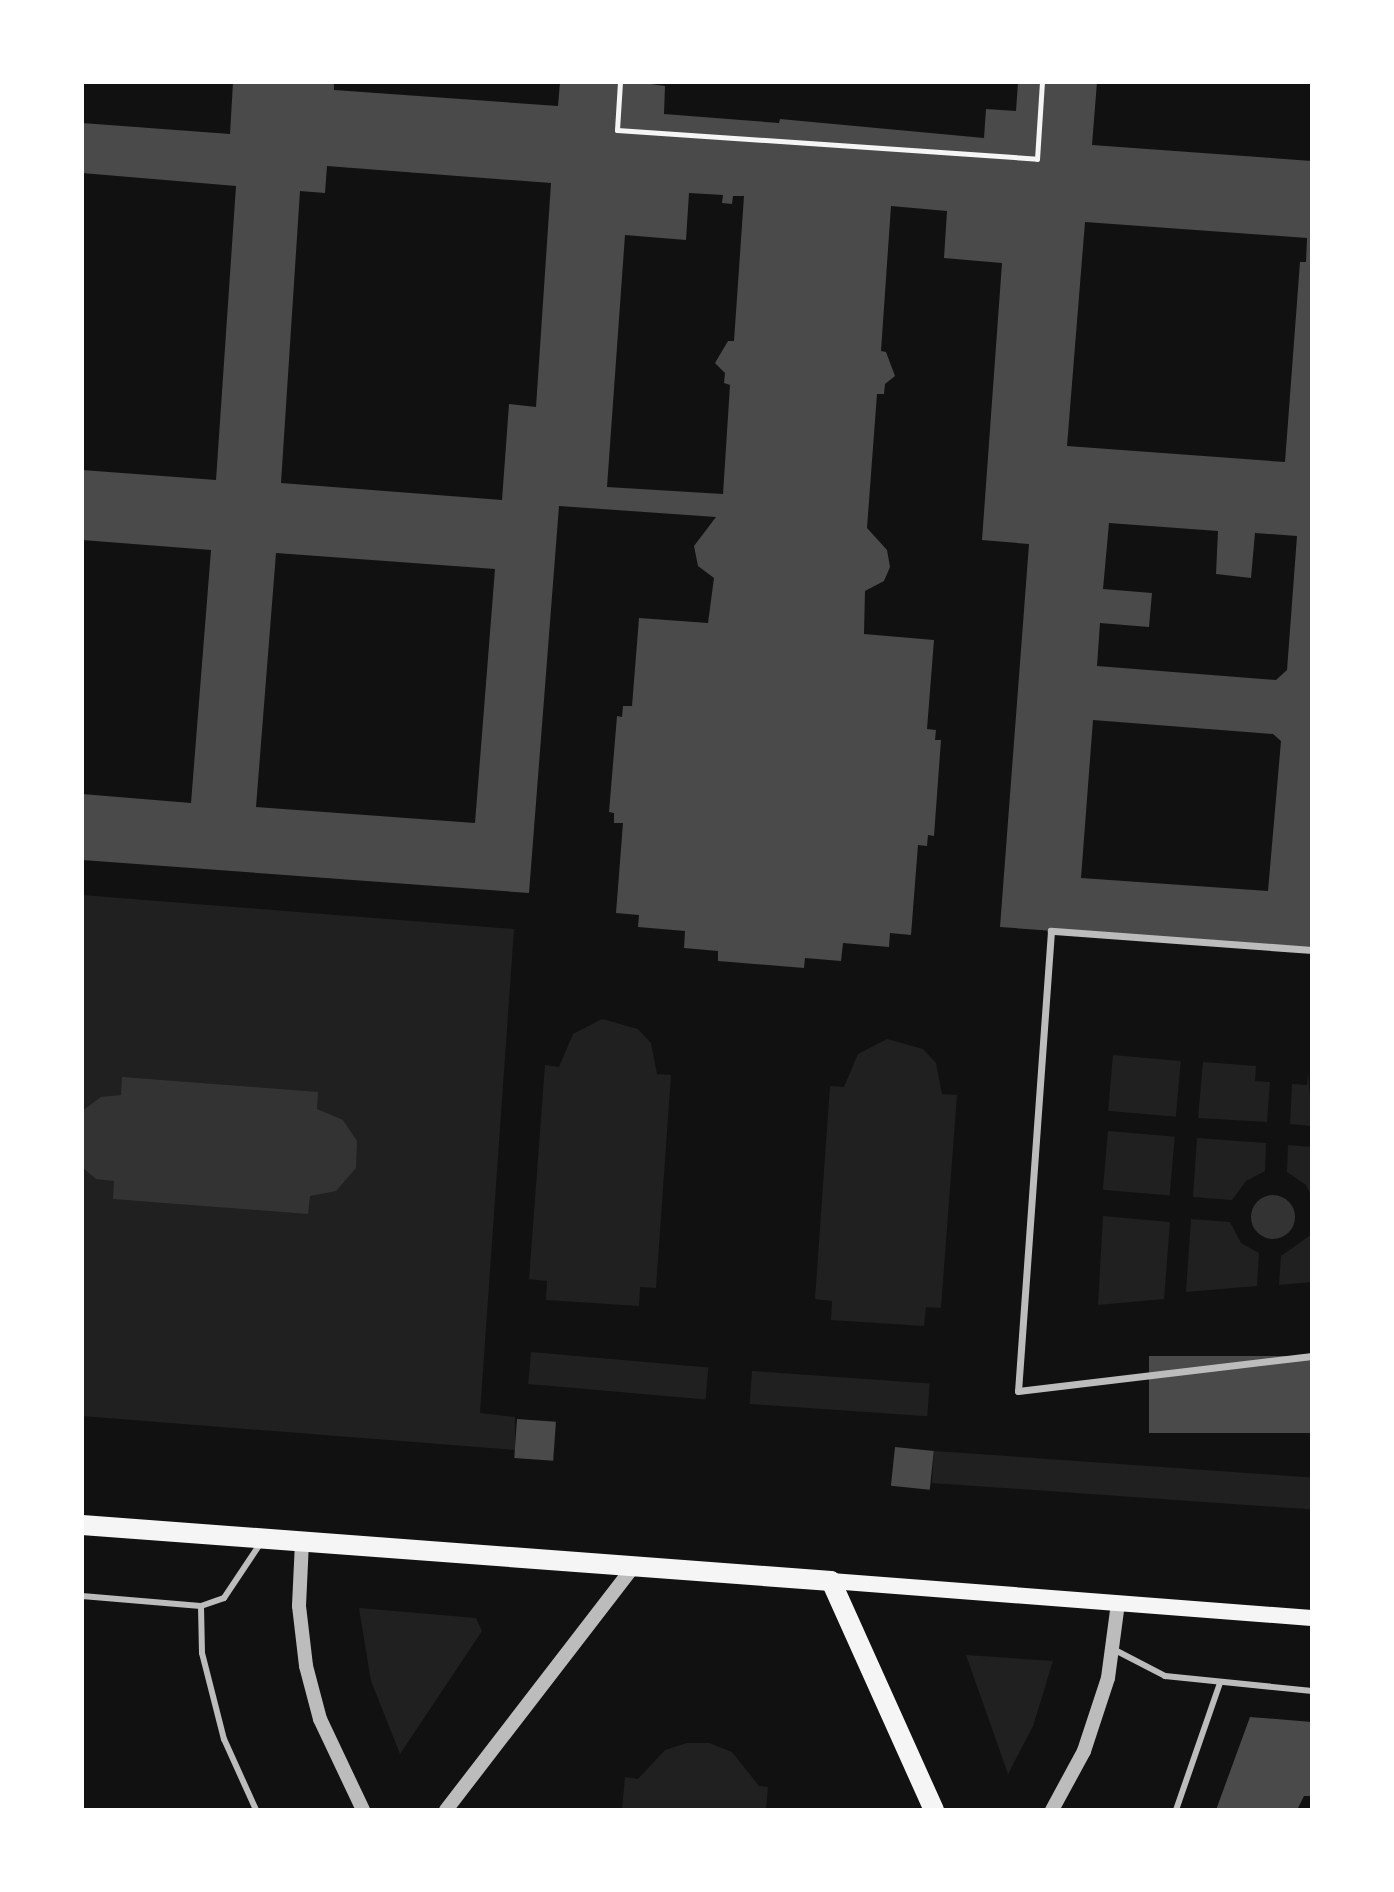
<!DOCTYPE html>
<style>
body{margin:0}
#map{position:relative;width:1394px;height:1892px;overflow:hidden;background:#111;font-family:"Sofia Sans Condensed",sans-serif}
div>[style]{position:absolute}
[style*='--x']{left:calc(var(--x)*1px);top:calc(var(--y)*1px);width:calc(var(--w)*1px);rotate:calc(var(--a)*1deg)}
.green>*{inset:0;background:#202020;transform-origin:0 0}
.water>*{inset:0;background:#333}
.round{border-radius:50%}
.building>*{inset:0;background:#4a4a4a;transform-origin:0 0}
.path>*{height:5px;margin:-2.5px;padding:0 2.5px;transform-origin:2.5px;border-radius:2.5px;background:#f5f5f5}
.service>*{height:6px;margin:-3px;padding:0 3px;transform-origin:3px;border-radius:3px;background:#bcbcbc}
.pedestrian>*{height:7px;margin:-3.5px;padding:0 3.5px;transform-origin:3.5px;border-radius:3.5px;background:#bcbcbc}
.tertiary>*{height:14px;margin:-7px;padding:0 7px;transform-origin:7px;border-radius:7px;background:#bcbcbc}
.secondary>*{height:16px;margin:-8px;padding:0 8px;transform-origin:8px;border-radius:8px;background:#f5f5f5}
.primary>*{height:20px;margin:-10px;padding:0 10px;transform-origin:10px;border-radius:10px;background:#f5f5f5}
span{translate:-50% -50%;white-space:nowrap;text-align:center;line-height:1.15;-webkit-text-stroke:8px #fff;paint-order:stroke}
.frame{position:absolute;inset:0;border:84px solid #fff;pointer-events:none}
</style>
<div id="map">
<div class="green">
<div style="clip-path:polygon(82px 895px,514px 929px,480px 1413px,515px 1417px,515px 1450px,82px 1416px)"></div>
<div style="clip-path:polygon(602px 1019px,638px 1029px,651px 1043px,657px 1074px,671px 1075px,656px 1288px,640px 1287px,639px 1306px,546px 1300px,547px 1281px,529px 1279px,545px 1065px,559px 1067px,573px 1034px)"></div>
<div style="clip-path:polygon(887px 1039px,923px 1049px,936px 1063px,942px 1094px,957px 1095px,941px 1308px,926px 1307px,924px 1326px,831px 1320px,832px 1301px,815px 1299px,830px 1086px,844px 1087px,858px 1054px)"></div>
<div style="left:1113px;top:1055px;width:68px;height:56px;rotate:5deg"></div>
<div style="clip-path:polygon(1203px 1062px,1256px 1066px,1255px 1081px,1270px 1082px,1267px 1122px,1198px 1118px)"></div>
<div style="clip-path:polygon(1308px 1071px,1312px 1126px,1290px 1124px,1292px 1084px,1307px 1085px)"></div>
<div style="left:1108px;top:1131px;width:67px;height:59px;rotate:5deg"></div>
<div style="clip-path:polygon(1197px 1138px,1266px 1143px,1265px 1171px,1246px 1181px,1232px 1200px,1193px 1197px)"></div>
<div style="clip-path:polygon(1288px 1145px,1312px 1147px,1312px 1198px,1306px 1185px,1287px 1172px)"></div>
<div style="clip-path:polygon(1103px 1216px,1170px 1222px,1164px 1299px,1098px 1305px)"></div>
<div style="clip-path:polygon(1191px 1219px,1230px 1222px,1241px 1243px,1259px 1253px,1257px 1286px,1186px 1292px)"></div>
<div style="clip-path:polygon(1312px 1234px,1312px 1282px,1279px 1285px,1281px 1256px)"></div>
<div style="left:531px;top:1352px;width:178px;height:32px;rotate:5deg"></div>
<div style="left:752px;top:1371px;width:178px;height:33px;rotate:4deg"></div>
<div style="left:934px;top:1451px;width:379px;height:32px;rotate:4deg"></div>
<div style="clip-path:polygon(359px 1608px,476px 1618px,482px 1631px,400px 1754px,371px 1681px)"></div>
<div style="clip-path:polygon(966px 1655px,1053px 1661px,1033px 1726px,1008px 1774px)"></div>
<div style="clip-path:polygon(687px 1743px,709px 1743px,732px 1752px,759px 1786px,768px 1787px,766px 1810px,622px 1810px,625px 1777px,638px 1779px,665px 1750px)"></div>
</div>
<div class="water">
<div style="clip-path:polygon(122px 1077px,318px 1092px,317px 1109px,343px 1120px,357px 1141px,356px 1168px,336px 1191px,310px 1196px,308px 1214px,113px 1199px,114px 1181px,96px 1179px,82px 1167px,82px 1111px,101px 1097px,121px 1095px)"></div>
<div class="round" style="left:1251px;top:1195px;width:44px;height:44px"></div>
</div>
<div class="building">
<div style="clip-path:polygon(evenodd,233px 82px,334px 82px,334px 90px,558px 106px,560px 82px,637px 82px,665px 86px,664px 114px,779px 123px,780px 119px,984px 138px,986px 109px,1016px 111px,1018px 82px,1097px 82px,1092px 145px,1312px 161px,1312px 950px,1000px 927px,1029px 544px,982px 540px,1002px 263px,944px 258px,947px 211px,891px 206px,881px 351px,886px 352px,895px 376px,885px 384px,884px 394px,877px 394px,867px 528px,887px 550px,890px 567px,884px 581px,865px 591px,864px 634px,934px 640px,927px 729px,936px 730px,935px 740px,941px 740px,934px 836px,928px 835px,927px 846px,918px 845px,911px 935px,890px 933px,889px 947px,843px 943px,841px 961px,805px 958px,804px 968px,718px 961px,718px 951px,684px 948px,685px 931px,638px 927px,639px 915px,616px 913px,623px 823px,614px 823px,614px 813px,609px 812px,617px 716px,622px 717px,623px 706px,632px 706px,639px 618px,708px 623px,714px 578px,698px 566px,694px 546px,716px 517px,559px 506px,529px 893px,82px 860px,82px 794px,191px 803px,211px 550px,82px 540px,82px 470px,216px 480px,236px 186px,82px 173px,82px 123px,230px 134px,233px 82px,327px 166px,551px 183px,536px 407px,509px 404px,502px 500px,281px 483px,300px 191px,325px 193px,327px 166px,233px 82px,689px 193px,723px 195px,722px 203px,732px 204px,733px 196px,744px 196px,734px 341px,728px 341px,715px 363px,725px 373px,724px 383px,730px 385px,723px 494px,607px 487px,625px 235px,686px 240px,689px 193px,233px 82px,1085px 222px,1307px 238px,1306px 262px,1300px 262px,1285px 462px,1067px 446px,1085px 222px,233px 82px,1109px 523px,1218px 531px,1216px 574px,1251px 578px,1255px 533px,1297px 536px,1287px 670px,1276px 680px,1097px 666px,1100px 623px,1149px 627px,1152px 593px,1103px 589px,1109px 523px,233px 82px,276px 553px,495px 569px,475px 823px,256px 807px,276px 553px,233px 82px,1093px 720px,1273px 734px,1281px 741px,1268px 891px,1081px 878px,1093px 720px)"></div>
<div style="left:1312px;top:1356px;width:77px;height:163px;rotate:90deg"></div>
<div style="left:517px;top:1419px;width:39px;height:39px;rotate:4deg"></div>
<div style="left:895px;top:1447px;width:39px;height:39px;rotate:6deg"></div>
<div style="clip-path:polygon(1250px 1717px,1312px 1722px,1312px 1796px,1304px 1796px,1297px 1810px,1216px 1810px)"></div>
</div>
<div class="path">
<div style="--x:620;--y:82;--w:48;--a:93.6"></div>
<div style="--x:617;--y:130;--w:421;--a:3.9"></div>
<div style="--x:1037;--y:159;--w:77;--a:-86.3"></div>
</div>
<div class="service">
<div style="--x:82;--y:1596;--w:119;--a:4.8"></div>
<div style="--x:201;--y:1606;--w:24;--a:-19"></div>
<div style="--x:224;--y:1598;--w:69;--a:-56.3"></div>
<div style="--x:201;--y:1606;--w:47;--a:88.8"></div>
<div style="--x:202;--y:1653;--w:89;--a:75.7"></div>
<div style="--x:224;--y:1739;--w:78;--a:65.7"></div>
<div style="--x:1113;--y:1649;--w:59;--a:27.4"></div>
<div style="--x:1165;--y:1676;--w:148;--a:5.8"></div>
<div style="--x:1176;--y:1810;--w:134;--a:-70.9"></div>
</div>
<div class="pedestrian">
<div style="--x:1312;--y:950;--w:262;--a:-175.8"></div>
<div style="--x:1051;--y:931;--w:461;--a:94.1"></div>
<div style="--x:1018;--y:1391;--w:296;--a:-6.8"></div>
</div>
<div class="tertiary">
<div style="--x:302;--y:1542;--w:64;--a:92.7"></div>
<div style="--x:299;--y:1606;--w:60;--a:83.3"></div>
<div style="--x:306;--y:1666;--w:55;--a:75.2"></div>
<div style="--x:320;--y:1719;--w:101;--a:64.7"></div>
<div style="--x:446;--y:1810;--w:308;--a:-52.4"></div>
<div style="--x:1052;--y:1810;--w:67;--a:-61.5"></div>
<div style="--x:1084;--y:1751;--w:77;--a:-71.8"></div>
<div style="--x:1108;--y:1678;--w:76;--a:-82.4"></div>
</div>
<div class="secondary">
<div style="--x:831;--y:1581;--w:482;--a:4.4"></div>
</div>
<div class="primary">
<div style="--x:82;--y:1525;--w:751;--a:4.28"></div>
<div style="--x:831;--y:1581;--w:251;--a:65.8"></div>
</div>
<div class="frame"></div>
</div>
